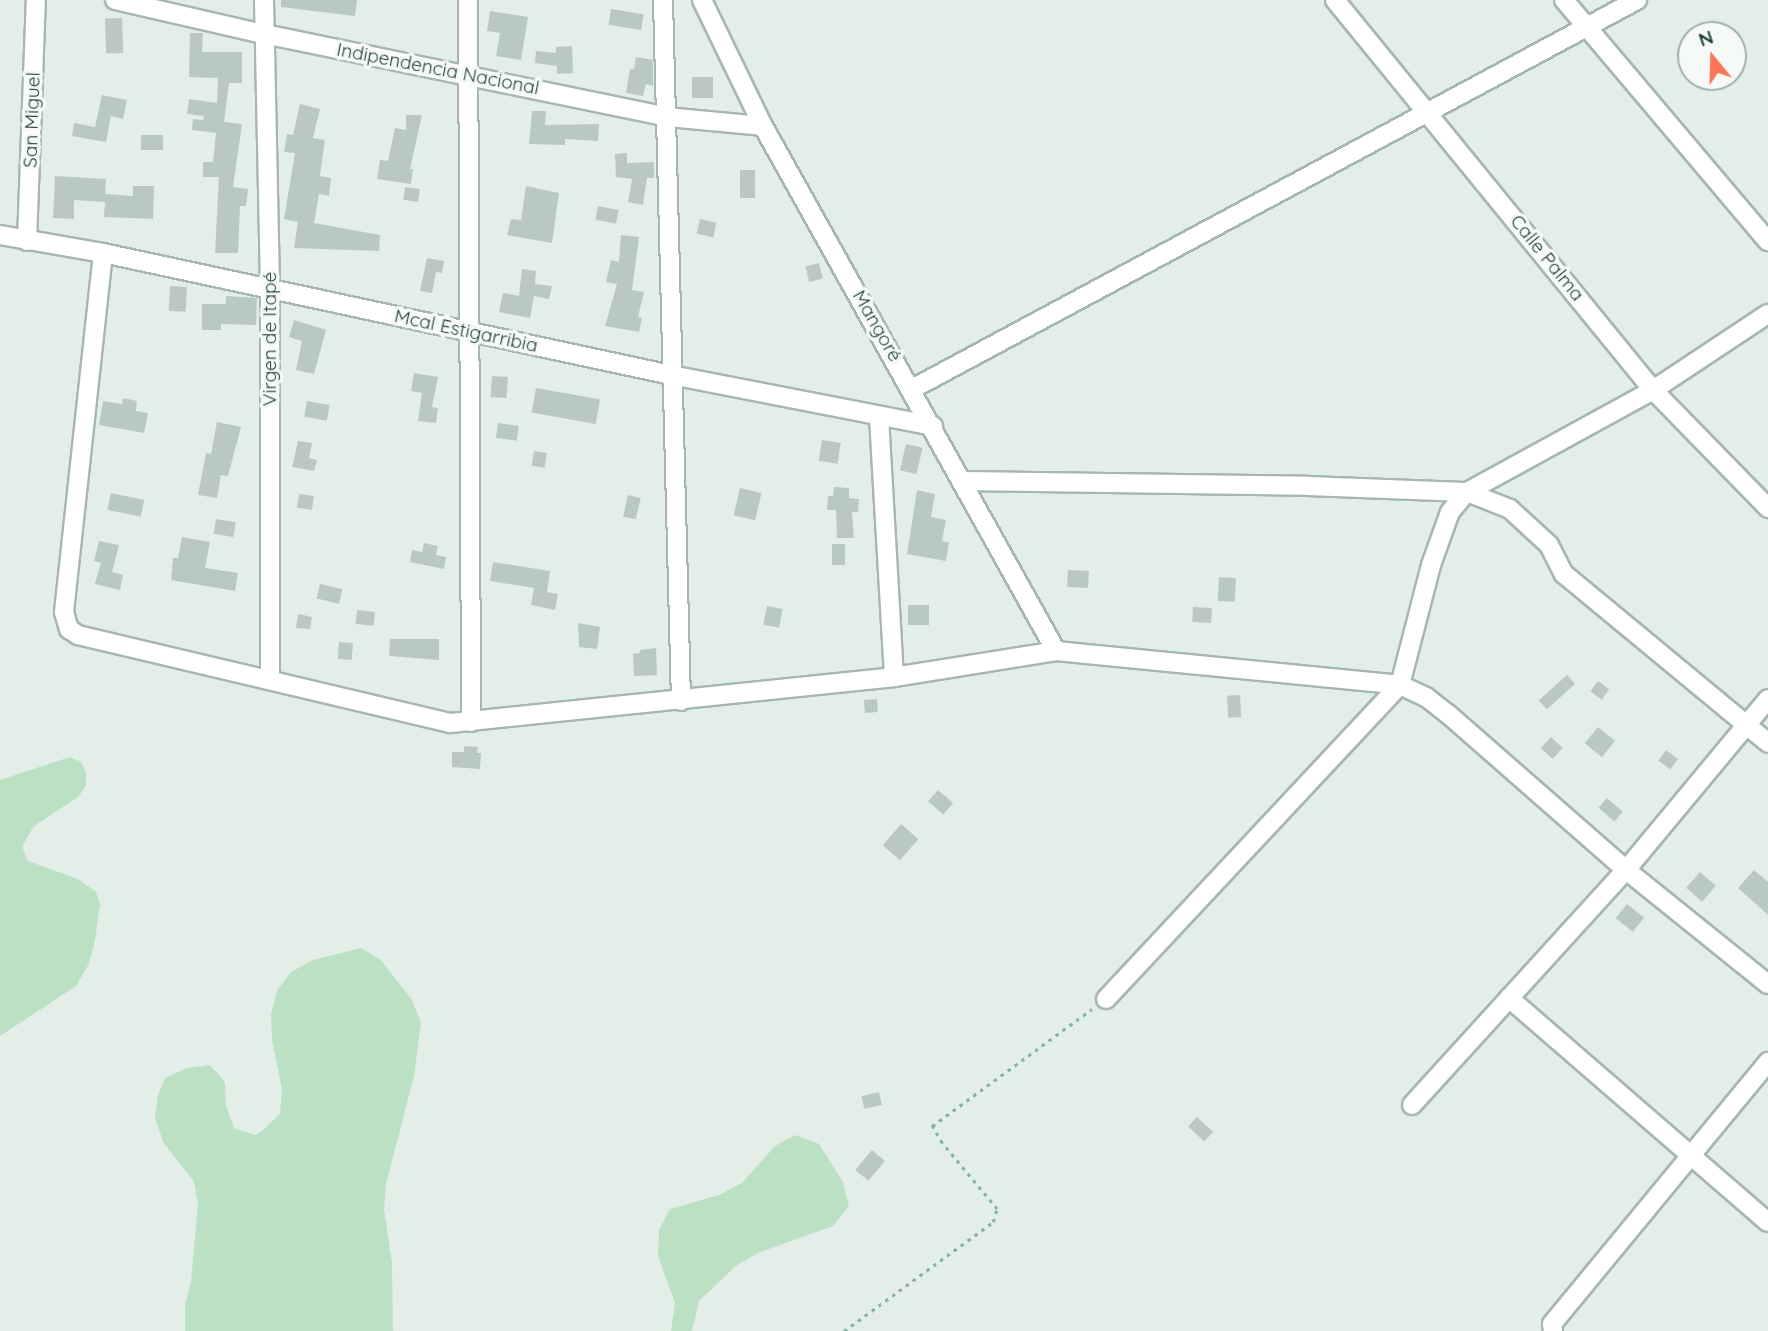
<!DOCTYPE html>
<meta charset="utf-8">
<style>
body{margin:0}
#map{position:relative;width:1768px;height:1331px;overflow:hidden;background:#e4eee9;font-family:Quicksand,sans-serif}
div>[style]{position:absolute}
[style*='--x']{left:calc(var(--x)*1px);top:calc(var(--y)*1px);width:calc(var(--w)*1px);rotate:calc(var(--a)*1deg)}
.green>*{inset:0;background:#bce0c3}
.building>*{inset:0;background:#b9c9c2;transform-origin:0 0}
.path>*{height:2.5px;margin-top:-1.25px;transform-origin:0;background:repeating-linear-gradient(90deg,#82b4a1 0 3.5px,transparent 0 8.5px)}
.roads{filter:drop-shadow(2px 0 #a6b7b0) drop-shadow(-2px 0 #a6b7b0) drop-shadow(0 2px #a6b7b0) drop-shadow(0 -2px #a6b7b0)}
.street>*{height:18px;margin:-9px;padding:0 9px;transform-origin:9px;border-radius:9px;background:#fff}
span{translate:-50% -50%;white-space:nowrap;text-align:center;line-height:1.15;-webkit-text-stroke:7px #f5faf7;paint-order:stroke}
.street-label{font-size:19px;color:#224137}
.north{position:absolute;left:1677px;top:21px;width:70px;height:70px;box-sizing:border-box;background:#f5faf7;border:2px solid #a1b0aa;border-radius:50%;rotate:341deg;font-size:19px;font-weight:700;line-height:28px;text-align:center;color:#224137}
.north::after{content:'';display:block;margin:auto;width:24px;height:32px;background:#fa7456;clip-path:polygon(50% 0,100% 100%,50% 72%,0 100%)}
</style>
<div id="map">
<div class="green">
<div style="clip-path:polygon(70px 757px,81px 762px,86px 772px,86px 786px,78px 797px,34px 826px,22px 847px,28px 861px,78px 879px,96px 892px,100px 904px,95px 940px,89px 964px,76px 986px,0 1036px,0 780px)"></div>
<div style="clip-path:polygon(361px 948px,381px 960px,412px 1000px,421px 1023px,414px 1076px,386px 1184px,384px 1210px,392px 1262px,393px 1331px,185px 1331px,185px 1305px,191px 1281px,198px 1204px,194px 1182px,163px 1142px,155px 1117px,158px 1095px,165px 1078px,187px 1068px,210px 1065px,225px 1082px,226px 1106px,234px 1128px,255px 1135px,261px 1132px,280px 1114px,282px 1089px,272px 1040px,271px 1014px,277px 991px,291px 972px,313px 960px)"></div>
<div style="clip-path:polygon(795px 1135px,819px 1144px,843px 1182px,849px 1206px,833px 1226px,758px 1253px,736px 1266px,699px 1301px,692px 1331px,671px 1331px,675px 1303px,658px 1256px,659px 1230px,670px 1209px,719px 1195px,742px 1183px,775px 1146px)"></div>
</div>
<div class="building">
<div style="clip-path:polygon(281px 0,357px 0,355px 16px,281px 7px)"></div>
<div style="left:611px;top:9px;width:33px;height:16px;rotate:9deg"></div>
<div style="clip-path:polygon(490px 11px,528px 17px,521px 60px,496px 56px,500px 33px,487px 31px)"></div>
<div style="left:122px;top:18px;width:35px;height:17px;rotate:88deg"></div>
<div style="clip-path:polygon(190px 33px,203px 33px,202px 52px,242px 52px,242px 83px,229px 83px,224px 122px,242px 124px,233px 187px,248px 189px,246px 206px,240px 206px,238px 253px,215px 253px,219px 177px,203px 177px,203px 162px,213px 162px,216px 133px,192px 130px,193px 119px,203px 120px,204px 116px,187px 114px,189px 99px,217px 103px,218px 78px,189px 77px)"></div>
<div style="clip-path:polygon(572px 46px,573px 73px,557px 74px,557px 66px,535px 63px,536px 51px,556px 53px,556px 47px)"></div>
<div style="clip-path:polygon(636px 57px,653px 60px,653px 86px,646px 84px,643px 96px,626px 93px,630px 69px,634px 69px)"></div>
<div style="left:692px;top:77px;width:21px;height:21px"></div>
<div style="clip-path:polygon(102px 95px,127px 100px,123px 119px,111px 116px,106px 142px,72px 136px,74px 123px,95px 127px)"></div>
<div style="clip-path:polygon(300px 104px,320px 109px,313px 138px,325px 140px,320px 176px,331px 178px,329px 196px,319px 194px,314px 223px,380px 235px,379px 251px,294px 248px,298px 222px,284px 219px,295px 153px,284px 152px,287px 134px,293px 135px)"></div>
<div style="clip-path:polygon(532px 111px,546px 111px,545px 125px,599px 124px,598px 141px,565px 139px,565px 145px,529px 144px)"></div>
<div style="clip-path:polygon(406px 115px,422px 115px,410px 169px,413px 169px,411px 184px,377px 179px,380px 160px,388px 161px,395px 128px,406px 130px)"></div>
<div style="left:141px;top:135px;width:22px;height:15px"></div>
<div style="clip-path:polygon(627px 153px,627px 163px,654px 162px,654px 178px,647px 178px,643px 205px,628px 202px,632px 179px,616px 177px,615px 154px)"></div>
<div style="left:740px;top:170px;width:15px;height:28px"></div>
<div style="clip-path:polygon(55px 176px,106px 179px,105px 194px,133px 196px,133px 186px,154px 186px,153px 219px,104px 217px,105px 202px,74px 200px,74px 219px,53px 218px)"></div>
<div style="clip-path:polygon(526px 186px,559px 193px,552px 243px,507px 235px,511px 219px,521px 220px)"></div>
<div style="left:405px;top:187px;width:15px;height:13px;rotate:8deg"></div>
<div style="left:598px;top:206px;width:21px;height:14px;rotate:11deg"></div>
<div style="left:700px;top:219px;width:17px;height:15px;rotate:13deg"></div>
<div style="clip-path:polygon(621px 235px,639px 237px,632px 290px,644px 292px,638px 317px,642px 318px,639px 332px,605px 326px,617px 284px,606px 282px,611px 260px,619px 262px)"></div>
<div style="clip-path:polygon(427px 258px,444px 261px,442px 273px,436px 272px,432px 293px,420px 291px)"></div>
<div style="left:819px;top:263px;width:16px;height:14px;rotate:76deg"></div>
<div style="clip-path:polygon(522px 269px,536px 271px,535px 284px,552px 286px,549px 299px,534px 296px,530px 318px,499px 312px,503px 293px,519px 296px)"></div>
<div style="left:170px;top:286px;width:17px;height:25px;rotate:3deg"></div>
<div style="clip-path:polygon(226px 296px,257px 298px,256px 325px,221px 324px,221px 330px,202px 330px,202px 304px,226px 304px)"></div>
<div style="clip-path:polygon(294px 320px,326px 330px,314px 374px,296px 370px,302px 341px,289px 337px)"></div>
<div style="clip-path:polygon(414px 373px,438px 377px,432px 407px,438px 408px,436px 423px,418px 421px,422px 393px,411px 391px)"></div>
<div style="left:492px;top:376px;width:16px;height:21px;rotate:4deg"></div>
<div style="left:536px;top:388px;width:65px;height:25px;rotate:10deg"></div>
<div style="clip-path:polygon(123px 398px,137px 401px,136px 411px,148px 413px,144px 433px,99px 425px,103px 401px,122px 404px)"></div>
<div style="left:307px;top:401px;width:23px;height:16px;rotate:10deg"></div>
<div style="clip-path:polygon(217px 422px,241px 427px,228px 476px,221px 475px,217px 498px,198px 495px,206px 453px,211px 454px)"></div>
<div style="left:498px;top:423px;width:21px;height:15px;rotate:8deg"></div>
<div style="left:822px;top:440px;width:19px;height:21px;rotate:9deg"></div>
<div style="clip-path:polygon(298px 441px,312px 443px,309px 458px,317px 460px,314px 471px,292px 467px)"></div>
<div style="left:906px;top:444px;width:17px;height:27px;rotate:13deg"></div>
<div style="left:534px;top:451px;width:13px;height:15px;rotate:9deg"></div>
<div style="clip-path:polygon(834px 487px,849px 488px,849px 498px,859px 499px,858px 512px,852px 512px,854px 538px,837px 538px,836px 510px,827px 510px,828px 496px,833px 496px)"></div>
<div style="left:740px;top:488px;width:22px;height:28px;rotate:13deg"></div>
<div style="clip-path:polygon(917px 490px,935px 494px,931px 517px,946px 520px,942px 541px,949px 542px,946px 561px,907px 554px)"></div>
<div style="left:111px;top:493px;width:34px;height:17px;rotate:12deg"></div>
<div style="left:299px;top:494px;width:15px;height:14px;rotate:8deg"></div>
<div style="left:628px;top:495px;width:13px;height:22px;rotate:13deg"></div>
<div style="left:216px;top:519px;width:20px;height:15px;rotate:9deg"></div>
<div style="clip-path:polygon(182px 537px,210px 542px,205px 568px,238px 573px,235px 591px,171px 580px,173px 558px,178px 558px)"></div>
<div style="clip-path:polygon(99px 541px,119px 545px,112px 572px,123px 575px,120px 590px,95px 584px,101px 563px,94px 561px)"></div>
<div style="clip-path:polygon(424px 543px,438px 546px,436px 555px,446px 557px,444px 569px,410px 562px,412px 550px,422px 552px)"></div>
<div style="left:832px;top:544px;width:13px;height:21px"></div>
<div style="clip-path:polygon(493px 562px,550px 571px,547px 592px,558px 594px,555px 610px,531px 605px,534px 588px,490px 581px)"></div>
<div style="left:1068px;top:570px;width:21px;height:17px;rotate:3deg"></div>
<div style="left:1219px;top:577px;width:17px;height:24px;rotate:3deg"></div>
<div style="left:320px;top:584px;width:23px;height:15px;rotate:13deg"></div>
<div style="left:929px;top:605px;width:20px;height:21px;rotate:90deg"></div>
<div style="left:767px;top:606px;width:16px;height:19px;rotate:11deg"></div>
<div style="left:1193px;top:607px;width:19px;height:15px;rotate:3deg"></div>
<div style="left:357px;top:610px;width:18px;height:14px;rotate:6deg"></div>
<div style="clip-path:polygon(298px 614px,312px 617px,310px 629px,296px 628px)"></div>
<div style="clip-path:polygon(578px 623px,600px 627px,597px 649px,579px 647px)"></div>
<div style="clip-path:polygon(390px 639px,439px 639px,439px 660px,389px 656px)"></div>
<div style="left:339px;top:642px;width:14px;height:17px;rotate:4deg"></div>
<div style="clip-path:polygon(656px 648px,657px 675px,634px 676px,633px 654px,640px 653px,640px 650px)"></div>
<div style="left:1567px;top:675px;width:12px;height:38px;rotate:48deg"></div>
<div style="left:1598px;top:681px;width:14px;height:13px;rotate:36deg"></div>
<div style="left:1240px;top:695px;width:22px;height:13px;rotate:87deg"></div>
<div style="left:877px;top:699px;width:13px;height:13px;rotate:86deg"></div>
<div style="left:1598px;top:727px;width:22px;height:21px;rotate:39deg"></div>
<div style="left:1551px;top:737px;width:16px;height:15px;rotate:43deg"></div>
<div style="clip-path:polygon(464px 746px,478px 747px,477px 753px,481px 753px,480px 769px,452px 767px,452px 752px,464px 752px)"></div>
<div style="left:1666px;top:750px;width:15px;height:13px;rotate:37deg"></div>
<div style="left:938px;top:790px;width:20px;height:15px;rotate:41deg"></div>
<div style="left:1607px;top:798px;width:21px;height:13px;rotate:41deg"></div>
<div style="left:901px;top:824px;width:23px;height:28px;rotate:41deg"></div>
<div style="clip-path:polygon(1754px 870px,1768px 882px,1768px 915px,1738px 888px)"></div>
<div style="left:1700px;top:872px;width:21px;height:21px;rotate:41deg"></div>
<div style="left:1627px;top:904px;width:22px;height:18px;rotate:39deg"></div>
<div style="left:879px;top:1092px;width:13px;height:18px;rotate:77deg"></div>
<div style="left:1197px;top:1117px;width:22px;height:13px;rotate:43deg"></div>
<div style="left:872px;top:1150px;width:17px;height:26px;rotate:40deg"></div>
</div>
<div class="path">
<div style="--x:844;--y:1331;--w:185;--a:-36.2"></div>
<div style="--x:993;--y:1222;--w:14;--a:-73"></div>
<div style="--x:997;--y:1209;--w:86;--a:-129.8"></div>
<div style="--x:942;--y:1143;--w:20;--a:-120"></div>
<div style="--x:932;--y:1126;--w:198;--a:-36.2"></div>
</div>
<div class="roads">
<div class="street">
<div style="--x:115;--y:0;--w:153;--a:12.9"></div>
<div style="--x:264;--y:34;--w:411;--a:11.6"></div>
<div style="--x:667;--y:117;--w:96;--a:5.4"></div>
<div style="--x:264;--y:0;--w:289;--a:88.8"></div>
<div style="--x:270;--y:289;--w:390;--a:90"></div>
<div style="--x:468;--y:0;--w:722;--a:89.76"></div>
<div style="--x:663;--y:0;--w:701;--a:88.53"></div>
<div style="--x:702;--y:0;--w:140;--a:64.2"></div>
<div style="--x:763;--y:126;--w:601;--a:60.83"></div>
<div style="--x:1335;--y:0;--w:503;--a:50.81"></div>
<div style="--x:1653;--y:390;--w:165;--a:45.7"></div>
<div style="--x:1564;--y:0;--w:316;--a:49.8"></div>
<div style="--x:0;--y:235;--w:105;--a:9.9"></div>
<div style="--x:103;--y:253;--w:581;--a:12.12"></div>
<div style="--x:671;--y:375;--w:267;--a:11"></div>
<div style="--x:27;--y:241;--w:241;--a:-87.9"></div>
<div style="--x:103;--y:253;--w:361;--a:96.2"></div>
<div style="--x:64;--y:612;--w:18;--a:74"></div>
<div style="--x:69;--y:629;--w:11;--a:34"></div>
<div style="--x:78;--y:635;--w:382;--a:13.3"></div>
<div style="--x:450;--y:723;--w:446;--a:-5.9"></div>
<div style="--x:894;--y:677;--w:164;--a:-9.1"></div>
<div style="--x:1056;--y:651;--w:346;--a:5.6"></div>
<div style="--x:1400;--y:685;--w:29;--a:25"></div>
<div style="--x:1426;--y:697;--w:28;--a:38"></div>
<div style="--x:1448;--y:714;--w:237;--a:41.2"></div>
<div style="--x:1626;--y:870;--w:222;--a:-50.3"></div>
<div style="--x:912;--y:389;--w:823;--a:-28.22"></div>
<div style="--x:879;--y:417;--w:260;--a:86.7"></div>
<div style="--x:963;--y:481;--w:345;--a:0.8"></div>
<div style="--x:1308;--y:486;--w:159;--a:2.2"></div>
<div style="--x:1467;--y:492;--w:46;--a:21.6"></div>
<div style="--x:1510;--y:509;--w:53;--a:42.7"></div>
<div style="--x:1549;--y:545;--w:33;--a:63"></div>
<div style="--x:1564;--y:574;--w:265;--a:39.6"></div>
<div style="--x:1509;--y:998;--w:342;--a:40.9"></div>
<div style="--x:1106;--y:999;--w:430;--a:-46.9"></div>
<div style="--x:1400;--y:685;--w:124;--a:-75.5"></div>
<div style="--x:1431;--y:565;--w:56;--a:-70.3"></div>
<div style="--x:1450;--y:512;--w:26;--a:-50"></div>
<div style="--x:1467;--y:492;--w:212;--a:-28.7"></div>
<div style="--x:1653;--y:390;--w:138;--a:-33.5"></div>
<div style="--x:1412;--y:1105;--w:318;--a:-47.7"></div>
<div style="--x:1626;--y:870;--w:182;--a:38.8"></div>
<div style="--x:1553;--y:1331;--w:7;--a:-98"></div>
<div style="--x:1552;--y:1324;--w:340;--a:-50.5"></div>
</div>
</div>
<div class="street-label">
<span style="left:438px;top:69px;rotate:11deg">Indipendencia Nacional</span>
<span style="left:32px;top:120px;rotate:-88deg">San Miguel</span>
<span style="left:1547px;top:258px;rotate:51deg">Calle Palma</span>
<span style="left:877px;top:326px;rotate:60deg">Mangoré</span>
<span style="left:466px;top:331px;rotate:12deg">Mcal Estigarribia</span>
<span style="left:270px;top:339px;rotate:-90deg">Virgen de Itapé</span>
</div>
<div class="north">N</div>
</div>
